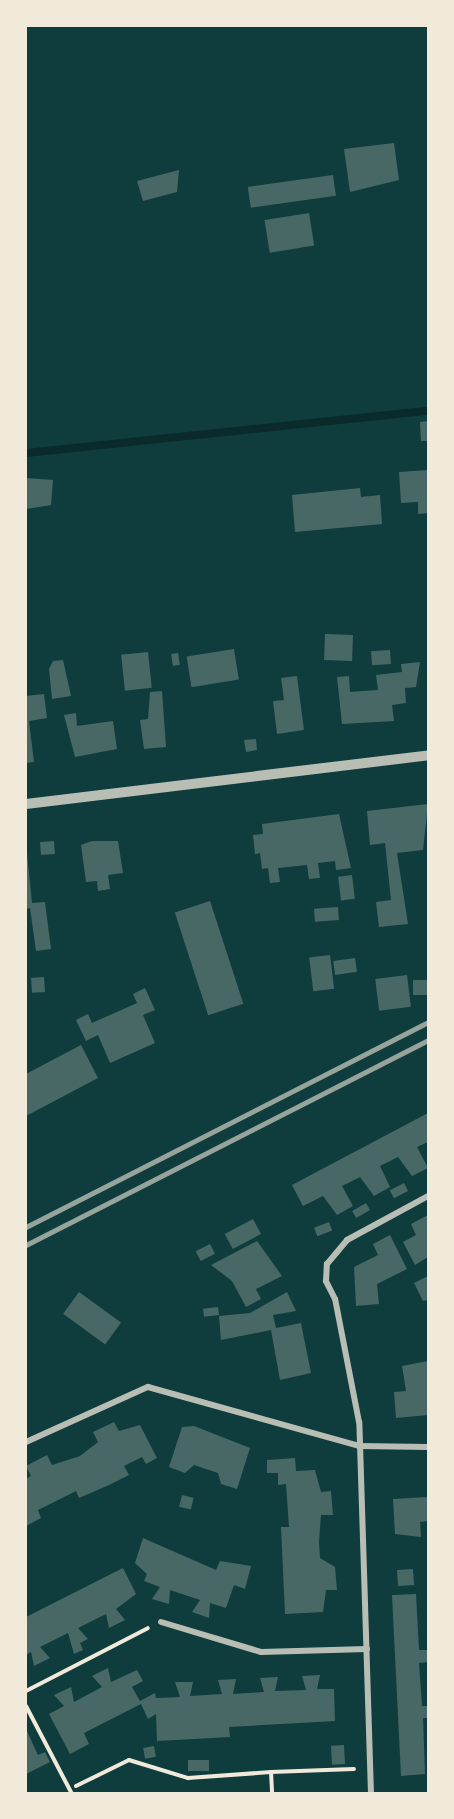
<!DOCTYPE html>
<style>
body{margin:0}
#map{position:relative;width:454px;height:1819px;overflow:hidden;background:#0f3d3e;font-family:"IBM Plex Sans",sans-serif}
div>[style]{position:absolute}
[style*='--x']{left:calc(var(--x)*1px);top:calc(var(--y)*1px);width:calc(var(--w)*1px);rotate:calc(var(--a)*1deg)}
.stream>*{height:8px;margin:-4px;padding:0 4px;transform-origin:4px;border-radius:4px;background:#0a2a2b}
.building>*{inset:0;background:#486865;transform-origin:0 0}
.path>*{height:4px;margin:-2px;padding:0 2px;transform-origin:2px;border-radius:2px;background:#f1e9da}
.minor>*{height:6px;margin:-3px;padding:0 3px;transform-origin:3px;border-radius:3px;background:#b8beb3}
.tertiary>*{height:10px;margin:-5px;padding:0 5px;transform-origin:5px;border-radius:5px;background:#b8beb3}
.rail>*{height:4.5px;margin:-2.25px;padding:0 2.25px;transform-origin:2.25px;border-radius:2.25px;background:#97a49c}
span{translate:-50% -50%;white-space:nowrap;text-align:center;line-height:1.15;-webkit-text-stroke:5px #f1e9da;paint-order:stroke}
.frame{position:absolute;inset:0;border:27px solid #f1e9da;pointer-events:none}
</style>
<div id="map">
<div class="stream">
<div style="--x:26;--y:453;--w:404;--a:-6"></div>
</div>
<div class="building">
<div style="clip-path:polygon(394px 143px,399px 180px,350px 192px,344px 149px)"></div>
<div style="clip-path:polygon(179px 170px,177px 192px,143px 201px,137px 181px)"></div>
<div style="left:333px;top:175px;width:21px;height:86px;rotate:82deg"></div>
<div style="left:309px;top:213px;width:33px;height:45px;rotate:81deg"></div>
<div style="clip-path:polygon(428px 421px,428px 441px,421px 441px,420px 422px)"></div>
<div style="clip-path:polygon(428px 470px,428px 513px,418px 514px,418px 502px,401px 503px,399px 472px)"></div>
<div style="clip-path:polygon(26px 478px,53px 480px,51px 505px,26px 509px)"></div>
<div style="clip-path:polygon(360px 488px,361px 497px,380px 495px,382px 524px,295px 532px,292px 495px)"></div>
<div style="left:325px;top:634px;width:28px;height:26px;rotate:2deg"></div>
<div style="left:234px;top:649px;width:31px;height:48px;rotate:81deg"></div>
<div style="left:390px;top:650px;width:14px;height:19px;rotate:86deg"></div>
<div style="left:148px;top:652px;width:36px;height:27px;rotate:84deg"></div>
<div style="left:178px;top:653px;width:12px;height:7px;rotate:81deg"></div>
<div style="clip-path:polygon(63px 660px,71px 696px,52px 699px,49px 669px,53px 661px)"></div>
<div style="clip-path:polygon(420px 662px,416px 687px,405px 688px,406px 703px,392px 705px,394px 721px,342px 724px,337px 677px,349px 676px,350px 692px,378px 690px,376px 675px,402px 672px,401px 664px)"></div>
<div style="clip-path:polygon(297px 676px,304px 730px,277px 734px,273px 701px,284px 700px,281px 678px)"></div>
<div style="clip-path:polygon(162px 691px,166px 747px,144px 749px,140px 720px,148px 719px,150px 692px)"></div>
<div style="clip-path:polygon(44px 694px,47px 718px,29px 721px,34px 762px,26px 763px,26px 696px)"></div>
<div style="clip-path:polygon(76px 713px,77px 726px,113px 721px,117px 749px,75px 757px,64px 715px)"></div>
<div style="clip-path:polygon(256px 739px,257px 750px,246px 752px,244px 740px)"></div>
<div style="clip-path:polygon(428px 804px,423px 850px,397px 853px,408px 924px,379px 927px,376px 902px,391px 900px,385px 843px,370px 845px,367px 811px)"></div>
<div style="clip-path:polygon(339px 814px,351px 868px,336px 870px,335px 861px,318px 863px,320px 878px,309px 879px,307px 865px,278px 868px,280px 882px,270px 883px,268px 868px,262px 869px,260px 853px,255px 854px,253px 835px,263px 834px,262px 824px)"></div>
<div style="left:54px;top:841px;width:13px;height:14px;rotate:86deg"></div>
<div style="clip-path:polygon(92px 841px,118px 841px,123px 873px,108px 875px,110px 889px,98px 891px,97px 881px,86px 882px,81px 845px)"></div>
<div style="clip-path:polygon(26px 843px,32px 903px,45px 902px,51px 949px,36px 951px,30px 908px,26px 909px)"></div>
<div style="left:352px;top:875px;width:24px;height:14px;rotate:83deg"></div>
<div style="left:210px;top:901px;width:108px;height:37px;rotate:72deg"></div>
<div style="left:338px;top:907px;width:13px;height:24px;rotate:86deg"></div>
<div style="left:330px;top:955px;width:34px;height:21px;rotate:83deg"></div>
<div style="left:355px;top:958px;width:14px;height:22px;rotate:82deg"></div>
<div style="left:407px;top:975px;width:32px;height:32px;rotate:83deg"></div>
<div style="left:44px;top:977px;width:15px;height:13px;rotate:86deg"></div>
<div style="left:428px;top:980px;width:15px;height:15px;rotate:90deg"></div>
<div style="clip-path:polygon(145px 988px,155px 1010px,143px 1015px,155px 1043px,110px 1063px,98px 1035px,86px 1041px,76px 1020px,88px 1014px,92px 1023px,137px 1003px,133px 994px)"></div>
<div style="clip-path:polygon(81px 1045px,98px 1078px,26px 1116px,26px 1074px)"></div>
<div style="clip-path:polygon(428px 1113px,428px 1142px,417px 1147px,428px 1168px,412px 1176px,398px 1157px,380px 1166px,390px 1187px,374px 1196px,360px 1177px,342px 1186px,353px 1206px,337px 1215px,323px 1196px,303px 1206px,292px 1185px)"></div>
<div style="left:404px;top:1183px;width:9px;height:16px;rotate:63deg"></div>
<div style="left:366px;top:1203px;width:8px;height:16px;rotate:60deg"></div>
<div style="clip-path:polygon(428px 1215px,428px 1257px,415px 1265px,403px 1242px,416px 1235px,411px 1224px)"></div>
<div style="left:253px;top:1219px;width:17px;height:32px;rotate:62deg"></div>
<div style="left:329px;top:1222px;width:9px;height:16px;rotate:69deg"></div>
<div style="clip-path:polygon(390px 1235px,407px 1269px,377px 1284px,379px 1304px,356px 1306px,354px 1267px,378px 1255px,373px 1244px)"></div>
<div style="clip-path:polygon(257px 1241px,282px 1276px,256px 1289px,261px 1299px,246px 1307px,232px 1281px,211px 1265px)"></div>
<div style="left:210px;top:1244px;width:11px;height:16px;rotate:63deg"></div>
<div style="clip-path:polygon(428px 1276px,428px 1300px,423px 1301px,414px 1283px)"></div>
<div style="left:79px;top:1292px;width:52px;height:27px;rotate:36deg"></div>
<div style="clip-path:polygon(287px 1292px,296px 1311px,273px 1315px,276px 1328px,301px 1323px,311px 1373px,280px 1380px,271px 1330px,221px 1340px,219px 1316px,250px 1313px)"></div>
<div style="left:218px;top:1307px;width:8px;height:15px;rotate:83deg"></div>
<div style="clip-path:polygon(428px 1361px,428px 1415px,396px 1418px,394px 1392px,406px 1391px,402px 1366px)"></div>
<div style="clip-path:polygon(114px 1422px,119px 1431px,140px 1425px,157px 1458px,146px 1464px,142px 1457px,124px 1466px,129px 1475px,109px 1485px,79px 1498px,76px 1491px,38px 1510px,41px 1518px,26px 1526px,26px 1479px,31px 1476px,26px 1466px,47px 1455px,52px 1465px,80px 1456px,98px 1442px,93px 1432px)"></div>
<div style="clip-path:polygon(194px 1426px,250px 1448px,237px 1489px,221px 1484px,218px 1473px,194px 1465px,185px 1473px,169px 1467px,182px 1427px)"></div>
<div style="clip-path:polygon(295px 1458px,296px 1471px,315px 1470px,321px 1492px,331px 1491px,333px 1515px,321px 1515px,319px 1542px,320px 1558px,335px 1567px,337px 1590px,326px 1590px,323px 1612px,285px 1614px,281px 1527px,289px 1527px,286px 1484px,278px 1485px,278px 1473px,267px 1473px,267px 1460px)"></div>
<div style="left:182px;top:1495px;width:12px;height:12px;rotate:14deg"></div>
<div style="clip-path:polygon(428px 1497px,428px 1521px,420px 1522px,421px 1537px,395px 1534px,393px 1499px)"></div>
<div style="clip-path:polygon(143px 1538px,216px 1570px,220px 1561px,251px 1566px,245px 1589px,234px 1585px,226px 1608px,210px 1603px,209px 1618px,192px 1612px,200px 1600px,170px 1590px,169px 1604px,152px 1599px,160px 1587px,144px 1581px,147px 1574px,135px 1563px)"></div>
<div style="clip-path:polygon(123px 1568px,136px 1594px,116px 1609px,125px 1620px,109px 1628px,106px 1614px,78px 1628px,88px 1639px,80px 1643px,83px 1650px,74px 1654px,68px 1633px,40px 1647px,50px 1658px,34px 1666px,31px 1652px,26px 1655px,26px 1617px)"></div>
<div style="left:413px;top:1569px;width:16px;height:16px;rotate:86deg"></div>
<div style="clip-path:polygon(416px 1594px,419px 1650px,428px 1650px,428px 1662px,419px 1663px,422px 1706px,428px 1706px,428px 1718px,423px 1718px,425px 1774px,401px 1776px,392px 1595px)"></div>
<div style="clip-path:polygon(108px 1668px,111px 1682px,137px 1670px,143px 1681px,132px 1687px,140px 1701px,155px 1693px,156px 1698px,180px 1697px,175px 1682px,193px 1682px,190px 1696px,222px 1694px,218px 1680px,236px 1679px,233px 1694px,248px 1693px,264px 1692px,260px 1678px,278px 1677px,275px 1691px,306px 1690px,302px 1676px,320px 1675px,317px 1689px,334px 1689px,335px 1721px,229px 1727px,230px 1737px,157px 1741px,156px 1714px,148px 1719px,141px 1704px,84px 1733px,89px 1744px,70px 1754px,49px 1714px,64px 1706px,54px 1695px,71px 1687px,74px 1702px,102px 1687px,92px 1676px)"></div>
<div style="clip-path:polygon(26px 1729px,38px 1755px,45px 1752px,50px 1762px,26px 1774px)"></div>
<div style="left:344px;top:1745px;width:19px;height:13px;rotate:87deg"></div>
<div style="left:154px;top:1746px;width:11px;height:11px;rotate:80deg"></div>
<div style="left:209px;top:1760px;width:11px;height:21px;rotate:90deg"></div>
</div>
<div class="path">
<div style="--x:26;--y:1691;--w:137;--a:-27.3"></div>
<div style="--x:26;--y:1706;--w:99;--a:62.4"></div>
<div style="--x:271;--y:1772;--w:83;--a:-2.1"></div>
<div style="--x:76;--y:1786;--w:59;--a:-26.1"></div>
<div style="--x:129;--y:1760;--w:62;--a:17"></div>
<div style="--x:188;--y:1778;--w:83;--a:-4.1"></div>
<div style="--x:271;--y:1772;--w:22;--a:87"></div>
</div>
<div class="minor">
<div style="--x:26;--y:1442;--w:134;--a:-24.3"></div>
<div style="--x:148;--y:1387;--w:219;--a:15.6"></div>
<div style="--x:359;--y:1446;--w:69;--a:0.8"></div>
<div style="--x:161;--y:1622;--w:104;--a:16.7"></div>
<div style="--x:261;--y:1652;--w:106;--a:-1.6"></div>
<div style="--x:371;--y:1794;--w:372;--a:-91.8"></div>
<div style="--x:359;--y:1422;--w:125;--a:-101"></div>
<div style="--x:335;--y:1299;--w:20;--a:-117"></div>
<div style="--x:326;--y:1281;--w:17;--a:-87"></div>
<div style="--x:327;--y:1264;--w:31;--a:-50"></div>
<div style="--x:347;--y:1240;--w:92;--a:-28.5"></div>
</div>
<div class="tertiary">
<div style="--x:26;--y:804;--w:405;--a:-6.9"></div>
</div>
<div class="rail">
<div style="--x:26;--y:1227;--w:451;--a:-27"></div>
<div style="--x:26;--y:1245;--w:451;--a:-27"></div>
</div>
<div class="frame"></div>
</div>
